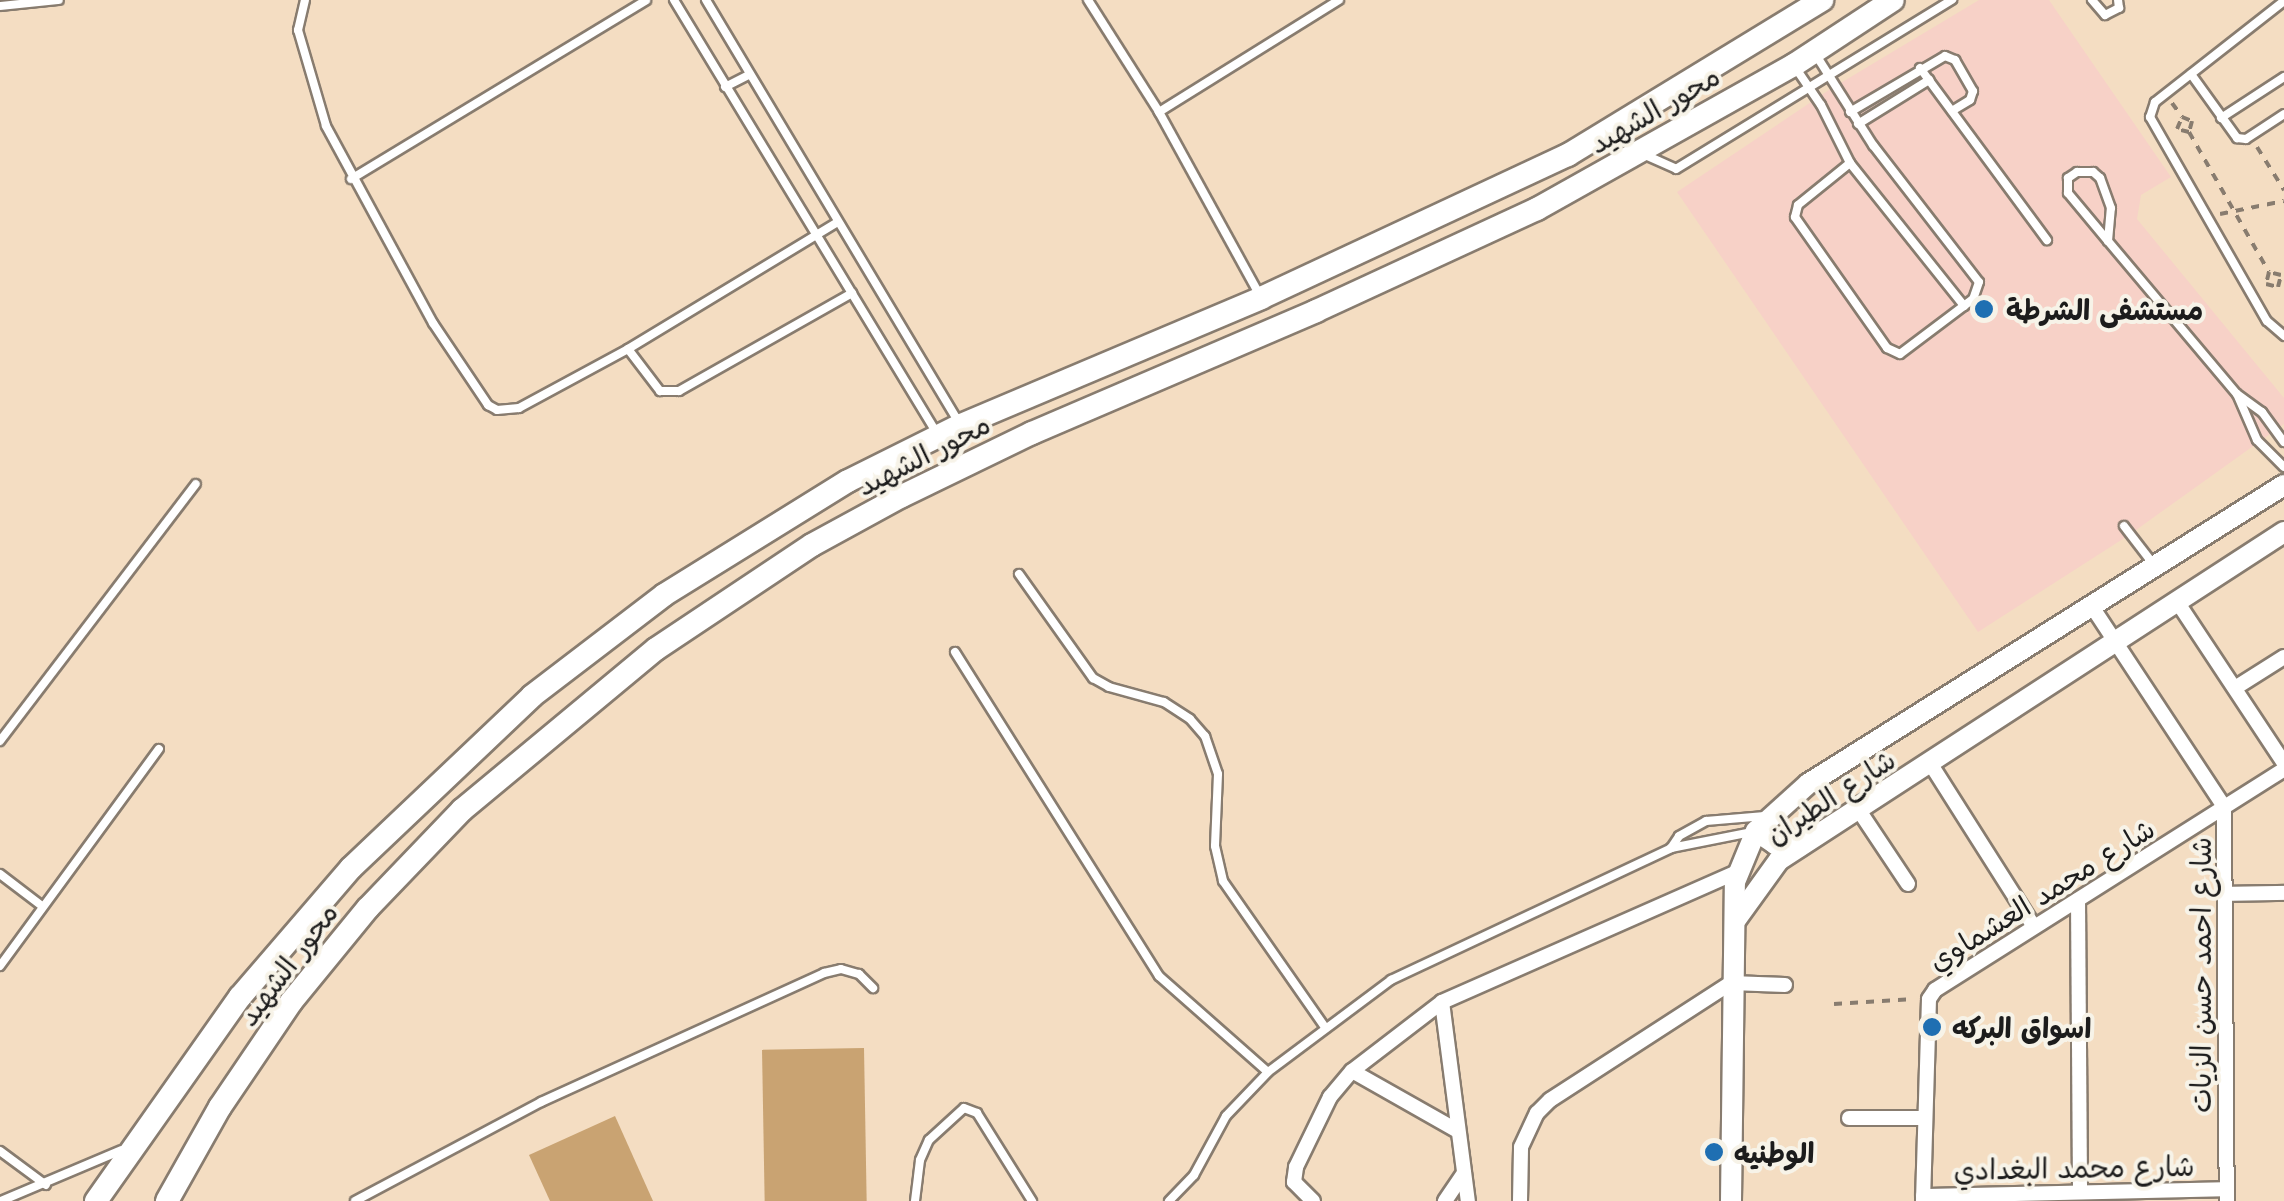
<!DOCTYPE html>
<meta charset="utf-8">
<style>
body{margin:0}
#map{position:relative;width:2284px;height:1201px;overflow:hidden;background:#f4ddc2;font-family:"Playpen Sans","Playpen Sans Arabic",sans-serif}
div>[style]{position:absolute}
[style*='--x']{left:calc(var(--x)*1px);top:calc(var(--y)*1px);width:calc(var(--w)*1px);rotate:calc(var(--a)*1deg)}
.built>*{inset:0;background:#f7d1c7}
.building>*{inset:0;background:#c9a372;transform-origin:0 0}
.path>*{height:4px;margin-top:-2px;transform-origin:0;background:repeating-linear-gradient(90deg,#887c6f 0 8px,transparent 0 16px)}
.roads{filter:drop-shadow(2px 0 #887c6f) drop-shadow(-2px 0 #887c6f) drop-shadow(0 2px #887c6f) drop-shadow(0 -2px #887c6f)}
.lane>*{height:8px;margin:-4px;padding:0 4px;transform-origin:4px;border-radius:4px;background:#fff}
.street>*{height:14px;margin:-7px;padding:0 7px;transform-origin:7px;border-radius:7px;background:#fff}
.secondary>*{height:20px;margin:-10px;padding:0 10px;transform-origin:10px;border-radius:10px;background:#fff}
.primary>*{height:22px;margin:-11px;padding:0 11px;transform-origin:11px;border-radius:11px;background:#fff}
.dots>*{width:28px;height:28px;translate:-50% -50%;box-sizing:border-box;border:5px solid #f7f3e8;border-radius:50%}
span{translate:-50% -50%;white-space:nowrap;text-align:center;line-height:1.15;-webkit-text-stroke:8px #f7f3e8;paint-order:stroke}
.street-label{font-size:28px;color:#1c1c1c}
.poi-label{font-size:28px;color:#1c1c1c;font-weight:700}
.left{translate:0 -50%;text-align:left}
</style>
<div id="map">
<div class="built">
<div style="clip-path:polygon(1979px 0,2049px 0,2171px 177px,2141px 195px,2137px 219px,2284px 398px,2284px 424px,2129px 535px,1978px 632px,1677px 192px,1829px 90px)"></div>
</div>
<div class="building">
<div style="left:864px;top:1048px;width:153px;height:102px;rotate:89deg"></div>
<div style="clip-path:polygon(615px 1116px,653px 1201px,550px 1201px,529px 1155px)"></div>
</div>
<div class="path">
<div style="--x:2172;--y:103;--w:17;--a:54"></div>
<div style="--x:2182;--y:117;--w:11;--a:22"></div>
<div style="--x:2192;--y:121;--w:11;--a:105"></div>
<div style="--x:2189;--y:132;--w:12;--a:-166"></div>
<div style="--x:2177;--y:129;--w:13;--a:-67"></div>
<div style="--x:2189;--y:132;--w:161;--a:60.3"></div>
<div style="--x:2269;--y:272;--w:12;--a:104"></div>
<div style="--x:2266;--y:284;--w:12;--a:14"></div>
<div style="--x:2278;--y:287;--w:12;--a:-76"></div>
<div style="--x:2281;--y:275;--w:12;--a:-166"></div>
<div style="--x:2257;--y:147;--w:51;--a:57.9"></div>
<div style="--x:2220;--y:214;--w:65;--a:-11.5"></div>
<div style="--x:1834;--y:1004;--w:80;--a:-3.6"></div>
</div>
<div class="roads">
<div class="lane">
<div style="--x:305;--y:0;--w:31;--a:103"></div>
<div style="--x:298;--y:30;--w:100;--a:73.7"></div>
<div style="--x:326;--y:126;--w:224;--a:61.5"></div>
<div style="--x:433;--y:323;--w:99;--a:56.1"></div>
<div style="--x:488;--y:405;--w:10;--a:29"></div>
<div style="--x:497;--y:410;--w:22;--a:-5"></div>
<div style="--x:519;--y:408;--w:124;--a:-28.4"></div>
<div style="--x:628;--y:349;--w:245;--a:-31.2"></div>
<div style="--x:674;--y:0;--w:505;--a:58.76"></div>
<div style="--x:706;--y:0;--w:491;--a:59.1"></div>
<div style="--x:1088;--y:0;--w:133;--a:57.6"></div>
<div style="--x:1159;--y:112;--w:208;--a:61.2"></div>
<div style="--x:2092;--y:0;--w:20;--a:49"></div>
<div style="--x:2105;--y:15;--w:16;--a:-27"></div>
<div style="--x:2119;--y:8;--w:8;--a:-97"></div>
<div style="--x:2284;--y:1;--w:164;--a:141.9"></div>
<div style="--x:2155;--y:102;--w:16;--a:108"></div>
<div style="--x:2150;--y:117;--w:235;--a:60.2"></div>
<div style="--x:2267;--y:321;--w:23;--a:41"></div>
<div style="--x:0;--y:6;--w:59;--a:-5.8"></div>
<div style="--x:1816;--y:55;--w:107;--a:57.7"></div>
<div style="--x:1873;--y:145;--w:173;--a:52.3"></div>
<div style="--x:1979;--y:282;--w:18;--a:109"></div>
<div style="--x:1973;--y:299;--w:91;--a:143"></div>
<div style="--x:1900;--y:354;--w:14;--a:-155"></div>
<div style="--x:1887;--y:348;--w:160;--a:-125.1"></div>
<div style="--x:1795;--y:217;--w:12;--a:-76"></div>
<div style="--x:1798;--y:205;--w:67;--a:-38.9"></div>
<div style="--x:1920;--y:68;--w:214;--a:53.6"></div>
<div style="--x:1797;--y:70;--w:42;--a:55.6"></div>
<div style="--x:1821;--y:105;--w:65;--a:63.4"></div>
<div style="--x:1850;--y:163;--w:183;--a:51.4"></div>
<div style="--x:2191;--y:74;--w:79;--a:54.3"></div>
<div style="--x:2237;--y:138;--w:9;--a:6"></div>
<div style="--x:2246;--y:139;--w:45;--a:-33.3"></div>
<div style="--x:725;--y:87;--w:27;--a:-27"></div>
<div style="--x:1159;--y:112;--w:212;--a:-31.9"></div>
<div style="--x:1850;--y:112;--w:110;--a:-30.5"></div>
<div style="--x:1945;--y:56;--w:11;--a:22"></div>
<div style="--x:1955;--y:60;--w:36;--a:60"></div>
<div style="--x:1973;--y:91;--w:9;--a:108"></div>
<div style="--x:1970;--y:100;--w:21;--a:149"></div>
<div style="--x:2221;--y:118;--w:75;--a:-33.1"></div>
<div style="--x:1858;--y:124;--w:84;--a:-31.8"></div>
<div style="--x:1643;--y:154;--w:36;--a:24"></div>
<div style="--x:1676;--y:169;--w:324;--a:-31.5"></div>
<div style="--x:351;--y:179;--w:345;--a:-31.2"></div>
<div style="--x:2108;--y:241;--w:33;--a:-85"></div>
<div style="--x:2111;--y:208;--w:32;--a:-110"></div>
<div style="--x:2100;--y:178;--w:9;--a:-139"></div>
<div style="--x:2093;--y:172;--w:16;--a:180"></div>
<div style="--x:2077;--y:172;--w:11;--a:146"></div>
<div style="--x:2068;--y:178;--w:15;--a:90"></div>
<div style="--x:2068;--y:193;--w:62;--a:50.2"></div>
<div style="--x:2108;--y:241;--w:200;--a:49.9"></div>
<div style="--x:2237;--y:394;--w:31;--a:36"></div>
<div style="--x:2262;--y:412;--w:37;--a:54"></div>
<div style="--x:628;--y:349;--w:53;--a:52.7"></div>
<div style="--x:660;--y:391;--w:19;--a:0"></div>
<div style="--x:679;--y:391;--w:199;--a:-29.5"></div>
<div style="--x:2237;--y:394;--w:50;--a:66.5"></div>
<div style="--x:2257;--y:440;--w:38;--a:45"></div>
<div style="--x:2124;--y:526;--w:49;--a:52.4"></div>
<div style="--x:1019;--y:574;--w:128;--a:54.6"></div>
<div style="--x:1093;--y:678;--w:18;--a:29"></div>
<div style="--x:1109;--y:687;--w:57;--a:15.3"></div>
<div style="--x:1164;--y:702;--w:31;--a:33"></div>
<div style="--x:1190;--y:719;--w:23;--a:49"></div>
<div style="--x:1205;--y:736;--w:40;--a:71.1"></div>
<div style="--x:1218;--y:774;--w:72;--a:92.4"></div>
<div style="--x:1215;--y:846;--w:36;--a:77"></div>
<div style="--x:1223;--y:881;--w:178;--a:55.1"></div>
<div style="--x:955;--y:652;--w:383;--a:57.8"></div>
<div style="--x:1159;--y:976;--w:145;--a:41.4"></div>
<div style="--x:0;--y:741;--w:323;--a:-52.7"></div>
<div style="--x:1671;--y:848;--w:14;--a:-56"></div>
<div style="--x:1679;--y:836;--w:31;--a:-29"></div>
<div style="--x:1706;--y:821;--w:59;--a:-4.8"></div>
<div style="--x:0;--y:874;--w:53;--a:37.3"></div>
<div style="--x:0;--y:966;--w:269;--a:-53.8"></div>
<div style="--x:0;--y:1151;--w:57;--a:36.5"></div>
<div style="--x:1;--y:1201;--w:131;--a:-22.9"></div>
<div style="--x:355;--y:1201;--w:211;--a:-28"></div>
<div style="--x:541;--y:1102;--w:311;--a:-24.5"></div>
<div style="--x:824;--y:973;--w:17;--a:-13"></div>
<div style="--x:841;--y:969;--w:19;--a:16"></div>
<div style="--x:859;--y:974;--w:20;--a:45"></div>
<div style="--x:915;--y:1201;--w:41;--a:-83"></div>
<div style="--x:920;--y:1160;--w:22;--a:-66"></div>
<div style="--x:929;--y:1140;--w:47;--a:-42.4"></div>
<div style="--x:964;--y:1108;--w:14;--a:21"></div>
<div style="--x:977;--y:1113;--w:104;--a:58"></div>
<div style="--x:1169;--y:1201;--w:36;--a:-46"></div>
<div style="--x:1194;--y:1175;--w:67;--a:-61.5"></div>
<div style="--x:1226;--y:1116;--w:61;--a:-46.3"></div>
<div style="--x:1268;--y:1072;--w:154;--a:-36.8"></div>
<div style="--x:1391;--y:980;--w:310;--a:-25.2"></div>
<div style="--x:1671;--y:848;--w:83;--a:-11.2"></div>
</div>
<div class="street">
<div style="--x:2178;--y:603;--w:192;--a:56.5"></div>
<div style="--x:2093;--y:608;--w:238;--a:56.6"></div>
<div style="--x:2224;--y:807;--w:394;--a:89.6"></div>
<div style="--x:2235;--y:688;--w:58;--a:-32.3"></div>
<div style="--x:1930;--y:763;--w:194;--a:57.6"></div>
<div style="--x:1858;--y:809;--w:90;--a:56.3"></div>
<div style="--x:2226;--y:894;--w:58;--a:-1"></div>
<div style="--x:2078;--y:900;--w:292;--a:89.6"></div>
<div style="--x:1442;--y:1002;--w:201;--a:82.6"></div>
<div style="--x:1352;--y:1071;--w:122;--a:29.5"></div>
<div style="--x:1849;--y:1118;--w:74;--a:0"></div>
<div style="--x:1923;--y:1196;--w:304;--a:-1.3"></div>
<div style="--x:1313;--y:1201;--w:27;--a:-135"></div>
<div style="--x:1294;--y:1182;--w:15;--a:-82"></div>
<div style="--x:1296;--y:1167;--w:78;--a:-64.1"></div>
<div style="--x:1330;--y:1097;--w:34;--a:-50"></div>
<div style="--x:1352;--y:1071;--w:113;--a:-37.5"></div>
<div style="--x:1442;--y:1002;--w:322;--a:-23.8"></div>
<div style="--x:1445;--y:1201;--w:34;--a:-56"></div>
<div style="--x:1520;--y:1201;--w:54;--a:-88.9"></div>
<div style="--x:1521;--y:1147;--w:38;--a:-65"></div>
<div style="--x:1537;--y:1113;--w:18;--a:-45"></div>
<div style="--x:1550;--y:1100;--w:216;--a:-32.9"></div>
<div style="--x:1731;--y:983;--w:54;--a:2.1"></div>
<div style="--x:1923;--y:1201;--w:202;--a:-88.3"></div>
<div style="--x:1929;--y:999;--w:11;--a:-56"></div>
<div style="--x:1935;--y:990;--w:413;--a:-32.3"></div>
</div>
<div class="secondary">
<div style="--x:1756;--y:831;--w:23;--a:34"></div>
<div style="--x:1775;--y:844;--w:24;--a:7"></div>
<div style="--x:1735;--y:921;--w:75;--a:-54.2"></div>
<div style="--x:1779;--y:860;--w:602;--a:-33"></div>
<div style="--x:1731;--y:1201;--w:319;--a:-89.3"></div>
<div style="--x:1735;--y:882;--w:55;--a:-67.6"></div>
<div style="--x:1756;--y:831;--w:70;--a:-42.1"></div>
<div style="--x:1808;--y:784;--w:562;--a:-32.14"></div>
</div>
<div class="primary">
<div style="--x:96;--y:1201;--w:250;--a:-54.8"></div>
<div style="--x:240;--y:997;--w:170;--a:-49.3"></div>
<div style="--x:351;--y:868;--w:250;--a:-43.5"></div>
<div style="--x:532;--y:696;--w:166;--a:-37.4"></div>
<div style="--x:664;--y:595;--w:216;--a:-31.8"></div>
<div style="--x:848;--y:481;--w:126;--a:-26.4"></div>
<div style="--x:961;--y:425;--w:326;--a:-22.9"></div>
<div style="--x:1261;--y:298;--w:339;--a:-25"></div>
<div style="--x:1568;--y:155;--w:298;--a:-31.4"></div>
<div style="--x:167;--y:1201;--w:108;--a:-60.6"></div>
<div style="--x:220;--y:1107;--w:127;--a:-55.9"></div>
<div style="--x:291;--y:1002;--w:122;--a:-50.7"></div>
<div style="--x:368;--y:908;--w:136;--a:-46.2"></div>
<div style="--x:462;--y:810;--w:252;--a:-39.7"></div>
<div style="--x:656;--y:649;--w:187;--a:-33.7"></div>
<div style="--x:812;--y:545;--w:102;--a:-28.6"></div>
<div style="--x:902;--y:496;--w:144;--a:-25.9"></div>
<div style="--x:1032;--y:433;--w:309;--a:-23.2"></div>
<div style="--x:1316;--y:311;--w:243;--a:-24.8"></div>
<div style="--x:1537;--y:209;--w:295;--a:-29.3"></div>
<div style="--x:1794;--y:65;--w:118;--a:-33.3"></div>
</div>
</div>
<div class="dots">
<div style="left:1984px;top:309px;background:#1f6fb2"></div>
<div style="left:1932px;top:1027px;background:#1f6fb2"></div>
<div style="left:1714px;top:1152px;background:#1f6fb2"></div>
</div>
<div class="street-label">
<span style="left:1654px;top:109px;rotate:-30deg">محور الشهيد</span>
<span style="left:923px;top:454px;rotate:-27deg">محور الشهيد</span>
<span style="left:1830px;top:796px;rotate:-33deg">شارع الطيران</span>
<span style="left:2041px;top:894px;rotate:-32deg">شارع محمد العشماوي</span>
<span style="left:287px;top:964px;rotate:-53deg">محور الشهيد</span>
<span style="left:2200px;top:975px;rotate:-90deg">شارع احمد حسن الزيات</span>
<span style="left:2074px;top:1167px;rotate:-1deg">شارع محمد البغدادي</span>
</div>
<div class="poi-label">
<span class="left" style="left:2006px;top:309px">مستشفى الشرطة</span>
<span class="left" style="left:1952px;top:1027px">اسواق البركه</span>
<span class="left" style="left:1734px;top:1152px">الوطنيه</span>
</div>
</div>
